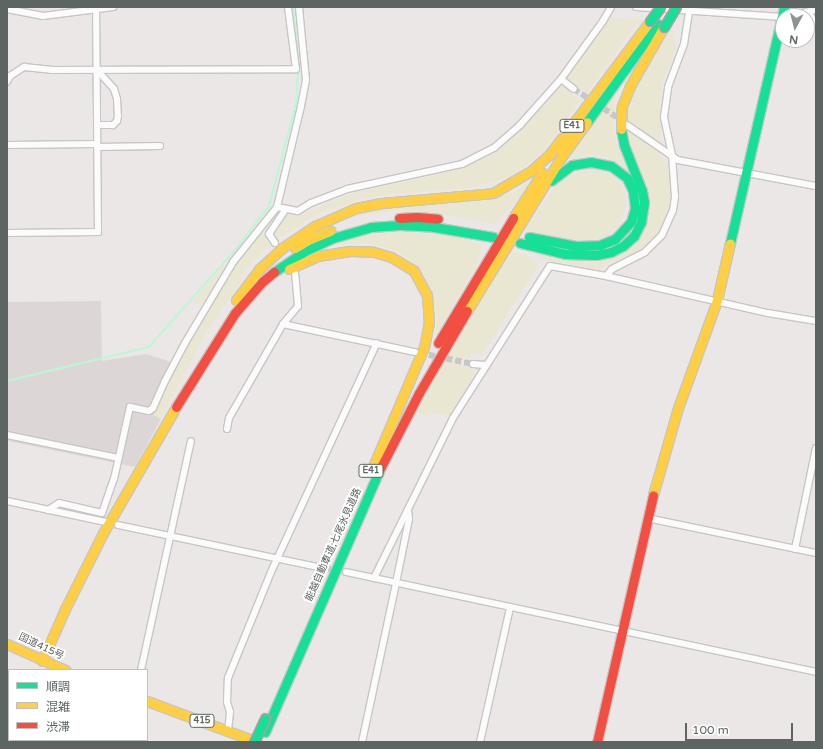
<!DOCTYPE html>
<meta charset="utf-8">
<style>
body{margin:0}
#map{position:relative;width:823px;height:749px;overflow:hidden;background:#ece7e7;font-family:"Varela Round","Noto Sans JP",sans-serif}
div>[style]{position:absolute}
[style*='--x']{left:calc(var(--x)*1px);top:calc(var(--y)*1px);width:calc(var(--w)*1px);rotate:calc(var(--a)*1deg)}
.industrial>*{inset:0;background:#dcd7d6}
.green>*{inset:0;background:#e9e7d1}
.stream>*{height:2px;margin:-1px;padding:0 1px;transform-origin:1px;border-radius:1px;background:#b9f8d4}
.street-tunnel>*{height:6px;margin-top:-3px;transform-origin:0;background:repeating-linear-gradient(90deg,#c8c6c6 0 6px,transparent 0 9px)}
.roads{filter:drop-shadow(1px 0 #c6c6c5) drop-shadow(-1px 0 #c6c6c5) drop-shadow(0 1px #c6c6c5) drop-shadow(0 -1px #c6c6c5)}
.street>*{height:6px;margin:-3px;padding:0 3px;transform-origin:3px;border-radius:3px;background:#fcfbfb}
.fast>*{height:9px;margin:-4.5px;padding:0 4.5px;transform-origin:4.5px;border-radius:4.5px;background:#16e098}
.slow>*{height:9px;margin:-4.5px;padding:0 4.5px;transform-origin:4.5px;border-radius:4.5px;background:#ffcf43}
.jam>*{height:9px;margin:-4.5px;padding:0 4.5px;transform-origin:4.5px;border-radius:4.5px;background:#f24e42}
.bridges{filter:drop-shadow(1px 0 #c493a2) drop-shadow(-1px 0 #c493a2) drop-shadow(0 1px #c493a2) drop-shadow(0 -1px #c493a2)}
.fast-bridge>*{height:9px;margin:-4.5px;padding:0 4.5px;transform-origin:4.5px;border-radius:4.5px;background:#16e098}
span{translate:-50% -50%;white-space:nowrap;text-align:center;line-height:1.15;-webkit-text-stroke:3.5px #fff;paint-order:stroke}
.shield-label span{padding:1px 3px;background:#fff;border:1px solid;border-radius:3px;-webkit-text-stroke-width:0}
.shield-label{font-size:9px;color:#5c6561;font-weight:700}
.street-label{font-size:10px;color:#5c6561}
.frame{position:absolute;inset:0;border:8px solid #5c6561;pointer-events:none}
.legend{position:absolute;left:8px;top:669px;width:140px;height:72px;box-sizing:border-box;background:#fff;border:1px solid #bec1c0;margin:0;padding:5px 7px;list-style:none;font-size:12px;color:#5c6561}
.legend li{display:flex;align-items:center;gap:8px;height:20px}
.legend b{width:20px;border:1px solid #bec1c0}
.north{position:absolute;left:775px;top:8px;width:40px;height:40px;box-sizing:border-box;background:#fff;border:1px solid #bec1c0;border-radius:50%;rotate:187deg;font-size:11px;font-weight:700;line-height:16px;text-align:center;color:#5c6561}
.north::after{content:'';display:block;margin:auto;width:14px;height:18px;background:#8e9290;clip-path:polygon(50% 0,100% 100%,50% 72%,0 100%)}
.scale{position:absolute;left:685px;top:723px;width:108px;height:18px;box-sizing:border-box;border:2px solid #5c6561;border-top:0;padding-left:5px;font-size:12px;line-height:14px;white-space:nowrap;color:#5c6561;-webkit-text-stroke:3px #fff;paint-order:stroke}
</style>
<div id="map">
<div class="industrial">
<div style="clip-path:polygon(101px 301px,102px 361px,146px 354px,178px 364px,154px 415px,161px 419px,135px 467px,8px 441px,7px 446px,7px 302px)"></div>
</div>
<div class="green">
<div style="clip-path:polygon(611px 18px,643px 20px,640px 25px,636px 24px,587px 93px,568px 81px,567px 75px)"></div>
<div style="clip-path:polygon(671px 24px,676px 49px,663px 83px,661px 96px,660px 109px,662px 132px,660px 137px,654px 139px,625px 117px,626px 104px)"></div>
<div style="clip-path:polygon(562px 86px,581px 100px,548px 145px,535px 159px,517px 173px,507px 178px,470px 188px,388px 194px,364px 198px,318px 214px,276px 240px,272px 233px,289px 214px,302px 215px,334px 199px,352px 193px,452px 171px,484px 160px,517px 134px,556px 87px)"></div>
<div style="clip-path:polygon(620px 86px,614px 104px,613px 129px,617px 145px,631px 175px,621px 165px,606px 157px,593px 154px,567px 160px)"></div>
<div style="clip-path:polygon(626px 129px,657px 151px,668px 166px,671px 189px,668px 214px,664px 226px,649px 244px,639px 251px,605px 265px,600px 270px,541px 259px,538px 254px,573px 260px,598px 261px,610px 258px,633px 244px,632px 152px)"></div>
<div style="clip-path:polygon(591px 168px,605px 171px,616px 178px,622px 186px,626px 198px,626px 208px,619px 226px,612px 233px,604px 238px,581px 241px,537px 234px,525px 230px,557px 184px,569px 175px,580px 170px)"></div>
<div style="clip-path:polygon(531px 181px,520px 198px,494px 224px,430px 212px,396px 210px,335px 220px,363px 212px,384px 208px,469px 202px,492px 198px,515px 191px)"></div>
<div style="clip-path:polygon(260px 231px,270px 244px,240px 276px,242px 279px,203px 338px,161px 419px,154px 415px,178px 362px,212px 300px,236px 263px)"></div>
<div style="clip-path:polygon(413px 231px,444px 234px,468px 239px,482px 245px,477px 266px,466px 282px,435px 337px,437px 319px,434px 300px,424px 274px,411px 262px,399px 252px,378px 245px,361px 243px,332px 245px,362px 235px,385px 232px)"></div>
<div style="clip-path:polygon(512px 252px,525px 254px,539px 264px,482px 355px,472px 354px,470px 358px,463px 358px,461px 367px,477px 370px,450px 416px,431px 412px,428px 416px,417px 413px,447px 356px)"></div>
<div style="clip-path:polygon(227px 262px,203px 306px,192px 302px)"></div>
</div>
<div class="stream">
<div style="--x:7;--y:381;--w:146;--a:-13.5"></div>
<div style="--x:149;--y:347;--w:131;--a:-48.4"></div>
<div style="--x:236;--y:249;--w:54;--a:-52.5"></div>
<div style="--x:269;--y:206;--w:106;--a:-75.2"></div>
<div style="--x:296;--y:104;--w:39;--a:-86"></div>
<div style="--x:299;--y:65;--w:58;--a:-95.9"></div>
</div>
<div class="street-tunnel">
<div style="--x:574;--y:89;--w:56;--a:33.4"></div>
<div style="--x:420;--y:353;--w:54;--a:11.7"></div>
<div style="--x:318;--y:567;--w:20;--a:11"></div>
</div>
<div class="roads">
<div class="street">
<div style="--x:636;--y:7;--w:147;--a:3.9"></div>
<div style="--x:7;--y:9;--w:37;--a:11"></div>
<div style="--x:43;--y:16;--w:71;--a:-7.3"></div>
<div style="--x:809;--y:12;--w:16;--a:63"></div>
<div style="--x:789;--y:16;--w:28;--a:-13"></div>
<div style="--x:97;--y:70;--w:25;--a:48"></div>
<div style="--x:114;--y:89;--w:10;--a:73"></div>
<div style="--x:117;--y:99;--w:17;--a:87"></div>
<div style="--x:118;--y:116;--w:5;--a:101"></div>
<div style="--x:117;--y:121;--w:6;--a:135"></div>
<div style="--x:113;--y:125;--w:16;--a:180"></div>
<div style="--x:561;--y:79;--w:16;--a:38"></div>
<div style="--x:7;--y:82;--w:7;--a:-63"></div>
<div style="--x:10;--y:76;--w:17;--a:-33"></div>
<div style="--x:24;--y:67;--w:27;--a:6"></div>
<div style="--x:51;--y:70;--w:245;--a:-0.2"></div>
<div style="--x:296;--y:69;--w:63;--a:-97.4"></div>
<div style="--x:627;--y:125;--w:62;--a:34.5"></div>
<div style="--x:678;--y:160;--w:140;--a:10.7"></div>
<div style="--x:7;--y:145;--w:90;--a:-0.6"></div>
<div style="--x:97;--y:147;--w:63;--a:-0.9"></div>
<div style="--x:277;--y:207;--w:21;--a:11"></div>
<div style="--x:298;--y:211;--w:15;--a:-32"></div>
<div style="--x:311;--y:203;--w:39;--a:-21"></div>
<div style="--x:347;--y:189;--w:118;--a:-12.3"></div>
<div style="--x:462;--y:164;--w:37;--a:-27"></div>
<div style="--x:495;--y:147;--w:33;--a:-41"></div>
<div style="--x:520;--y:125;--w:62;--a:-48.3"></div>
<div style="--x:561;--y:79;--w:72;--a:-54.1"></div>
<div style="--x:603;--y:21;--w:16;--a:-60"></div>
<div style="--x:7;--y:233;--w:91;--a:-0.6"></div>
<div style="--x:98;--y:232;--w:225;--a:-90.5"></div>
<div style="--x:275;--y:243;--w:11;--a:-124"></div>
<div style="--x:269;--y:234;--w:30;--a:-56"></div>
<div style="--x:606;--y:276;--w:9;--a:-49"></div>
<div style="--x:612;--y:269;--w:37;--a:-27"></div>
<div style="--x:645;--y:252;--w:24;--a:-45"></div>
<div style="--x:662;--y:235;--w:27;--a:-66"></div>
<div style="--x:673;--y:210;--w:13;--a:-81"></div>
<div style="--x:675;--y:197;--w:42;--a:-94.1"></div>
<div style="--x:672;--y:155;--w:39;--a:-102"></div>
<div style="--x:664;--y:117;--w:30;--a:-82"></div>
<div style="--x:668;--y:87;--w:46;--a:-69.6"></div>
<div style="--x:684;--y:44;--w:32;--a:-81"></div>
<div style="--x:283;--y:324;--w:135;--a:12"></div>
<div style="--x:473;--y:364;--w:12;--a:5"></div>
<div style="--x:227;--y:429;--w:11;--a:-80"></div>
<div style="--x:229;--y:418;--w:108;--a:-60.1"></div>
<div style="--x:283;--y:324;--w:23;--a:-50"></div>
<div style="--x:298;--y:306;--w:32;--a:-95"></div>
<div style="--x:7;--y:435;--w:113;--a:11.7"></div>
<div style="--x:7;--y:501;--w:101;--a:12"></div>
<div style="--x:48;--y:510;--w:13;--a:-32"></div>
<div style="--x:59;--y:503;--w:44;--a:13.1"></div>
<div style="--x:102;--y:513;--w:36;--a:-71"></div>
<div style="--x:114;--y:479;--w:74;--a:-77.5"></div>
<div style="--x:130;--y:407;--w:19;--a:12"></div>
<div style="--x:149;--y:411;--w:5;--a:-37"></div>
<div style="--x:153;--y:408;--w:27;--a:-66"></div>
<div style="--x:164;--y:383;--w:45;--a:-62.3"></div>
<div style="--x:185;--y:343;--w:94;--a:-59.3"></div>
<div style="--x:233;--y:262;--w:70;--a:-51.3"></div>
<div style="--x:277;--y:207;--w:104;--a:-76.6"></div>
<div style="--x:301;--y:106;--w:26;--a:-79"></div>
<div style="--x:306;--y:80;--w:73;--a:-95.5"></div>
<div style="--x:647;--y:518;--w:173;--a:11.7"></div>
<div style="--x:118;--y:525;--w:204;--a:11.9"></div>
<div style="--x:795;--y:549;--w:103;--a:-78.3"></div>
<div style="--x:346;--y:572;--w:481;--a:12"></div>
<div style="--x:374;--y:578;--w:178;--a:-63.7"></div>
<div style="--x:453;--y:418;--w:180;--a:-57.5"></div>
<div style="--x:550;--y:266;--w:57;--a:10.1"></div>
<div style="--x:606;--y:276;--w:166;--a:12.9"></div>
<div style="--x:768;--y:313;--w:49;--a:9.5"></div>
<div style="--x:141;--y:670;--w:234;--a:-77.7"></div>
<div style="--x:228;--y:731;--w:19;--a:-84"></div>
<div style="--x:230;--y:712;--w:10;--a:-107"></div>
<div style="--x:227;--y:702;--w:24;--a:-88"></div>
<div style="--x:228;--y:678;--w:114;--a:-67.9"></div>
<div style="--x:271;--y:572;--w:252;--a:-65.2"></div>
<div style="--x:18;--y:740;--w:8;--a:14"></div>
<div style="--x:125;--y:742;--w:2;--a:-90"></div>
<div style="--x:362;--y:742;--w:163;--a:-77.9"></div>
<div style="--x:396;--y:583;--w:65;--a:-78.5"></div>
<div style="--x:409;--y:519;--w:9;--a:-96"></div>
<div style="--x:480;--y:742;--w:137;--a:-77.4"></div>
</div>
<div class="fast">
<div style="--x:587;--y:122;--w:121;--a:-54.1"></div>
<div style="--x:529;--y:237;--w:48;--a:10.8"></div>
<div style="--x:576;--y:246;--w:24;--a:-2"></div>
<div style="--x:600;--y:245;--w:16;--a:-22"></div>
<div style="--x:615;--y:239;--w:23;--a:-47"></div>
<div style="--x:631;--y:222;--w:15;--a:-74"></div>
<div style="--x:635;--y:208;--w:17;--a:-97"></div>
<div style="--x:633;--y:191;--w:14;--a:-115"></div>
<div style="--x:627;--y:178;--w:20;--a:-143"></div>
<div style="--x:611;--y:166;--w:20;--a:-169"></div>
<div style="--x:591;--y:162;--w:19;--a:171"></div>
<div style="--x:572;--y:165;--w:26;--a:143"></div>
<div style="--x:520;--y:243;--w:46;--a:13.7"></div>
<div style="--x:565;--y:254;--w:31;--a:2"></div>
<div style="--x:596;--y:255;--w:15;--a:-11"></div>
<div style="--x:611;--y:252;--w:13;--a:-27"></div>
<div style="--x:623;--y:246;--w:15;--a:-42"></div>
<div style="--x:634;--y:236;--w:16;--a:-63"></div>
<div style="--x:641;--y:222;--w:20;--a:-81"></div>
<div style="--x:644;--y:202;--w:11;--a:-100"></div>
<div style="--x:642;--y:191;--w:49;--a:-111.4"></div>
<div style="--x:624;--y:145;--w:16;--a:-101"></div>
<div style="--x:730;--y:243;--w:242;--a:-77.1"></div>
<div style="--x:274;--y:272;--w:37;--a:-34"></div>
<div style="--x:305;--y:251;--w:31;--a:-25"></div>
<div style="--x:333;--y:238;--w:40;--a:-16"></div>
<div style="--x:371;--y:227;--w:29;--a:-4"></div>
<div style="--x:400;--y:225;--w:34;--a:3"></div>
<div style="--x:434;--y:227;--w:60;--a:9.6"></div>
<div style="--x:265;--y:732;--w:289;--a:-66.4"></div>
</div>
<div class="slow">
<div style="--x:621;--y:129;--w:23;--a:-88"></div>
<div style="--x:622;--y:106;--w:22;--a:-68"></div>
<div style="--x:630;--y:86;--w:67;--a:-60.4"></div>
<div style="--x:559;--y:148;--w:33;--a:-59"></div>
<div style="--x:576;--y:120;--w:124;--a:-53.2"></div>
<div style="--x:513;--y:218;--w:54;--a:-57.2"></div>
<div style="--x:295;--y:248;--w:17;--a:-31"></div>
<div style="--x:310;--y:239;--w:22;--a:-22"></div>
<div style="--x:289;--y:269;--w:32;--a:-24"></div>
<div style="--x:318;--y:256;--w:32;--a:-9"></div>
<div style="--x:350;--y:251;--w:24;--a:2"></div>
<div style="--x:374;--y:252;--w:18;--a:16"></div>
<div style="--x:391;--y:257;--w:27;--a:31"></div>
<div style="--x:414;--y:271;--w:27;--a:62"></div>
<div style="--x:427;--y:295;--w:27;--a:86"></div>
<div style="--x:429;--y:322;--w:25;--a:101"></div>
<div style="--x:424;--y:347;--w:133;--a:113.1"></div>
<div style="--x:236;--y:300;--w:39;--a:-53"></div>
<div style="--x:259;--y:269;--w:31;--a:-42"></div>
<div style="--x:282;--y:248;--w:40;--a:-34"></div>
<div style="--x:315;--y:226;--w:45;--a:-23.7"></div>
<div style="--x:356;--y:208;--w:26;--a:-11"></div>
<div style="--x:382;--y:203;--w:111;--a:-5.1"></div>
<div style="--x:493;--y:193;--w:44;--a:-30.1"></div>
<div style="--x:531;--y:171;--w:24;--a:-42"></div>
<div style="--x:549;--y:155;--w:21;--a:-53"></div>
<div style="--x:467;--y:311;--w:182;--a:-58.5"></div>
<div style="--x:562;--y:156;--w:42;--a:-53.7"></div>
<div style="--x:653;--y:495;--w:91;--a:-74"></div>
<div style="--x:678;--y:408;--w:115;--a:-70.1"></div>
<div style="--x:717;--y:300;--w:58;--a:-77.2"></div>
<div style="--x:7;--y:644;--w:64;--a:24.1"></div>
<div style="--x:42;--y:661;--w:57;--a:-66.1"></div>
<div style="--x:65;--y:609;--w:85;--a:-63.4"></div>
<div style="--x:103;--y:533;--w:146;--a:-59.9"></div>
<div style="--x:147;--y:701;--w:117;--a:20.4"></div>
</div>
<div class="jam">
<div style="--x:399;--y:218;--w:18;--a:-3"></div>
<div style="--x:417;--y:217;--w:21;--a:5"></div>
<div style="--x:438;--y:343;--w:146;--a:-59"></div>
<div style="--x:176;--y:407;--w:111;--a:-57.9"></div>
<div style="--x:235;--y:313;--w:41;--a:-48.9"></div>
<div style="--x:262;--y:282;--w:16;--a:-40"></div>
<div style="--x:381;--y:467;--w:83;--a:-62.8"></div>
<div style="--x:419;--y:393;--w:95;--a:-59.7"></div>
<div style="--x:12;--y:740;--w:2;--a:90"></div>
<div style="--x:597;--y:742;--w:253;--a:-77.2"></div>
</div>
</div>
<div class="bridges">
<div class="fast-bridge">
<div style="--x:650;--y:21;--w:17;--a:-54"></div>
<div style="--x:664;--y:27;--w:23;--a:-59"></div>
<div style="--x:254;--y:742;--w:26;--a:-65"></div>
</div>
</div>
<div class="shield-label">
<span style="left:572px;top:126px">E41</span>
<span style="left:371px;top:471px">E41</span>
<span style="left:202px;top:721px">415</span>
</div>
<div class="street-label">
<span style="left:334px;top:545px;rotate:-66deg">能越自動車道;七尾氷見道路</span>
<span style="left:41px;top:647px;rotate:25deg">国道415号</span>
</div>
<div class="frame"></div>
<ul class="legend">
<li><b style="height:5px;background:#16e098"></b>順調</li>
<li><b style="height:5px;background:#ffcf43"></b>混雑</li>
<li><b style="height:5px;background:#f24e42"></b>渋滞</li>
</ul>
<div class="north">N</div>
<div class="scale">100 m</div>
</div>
